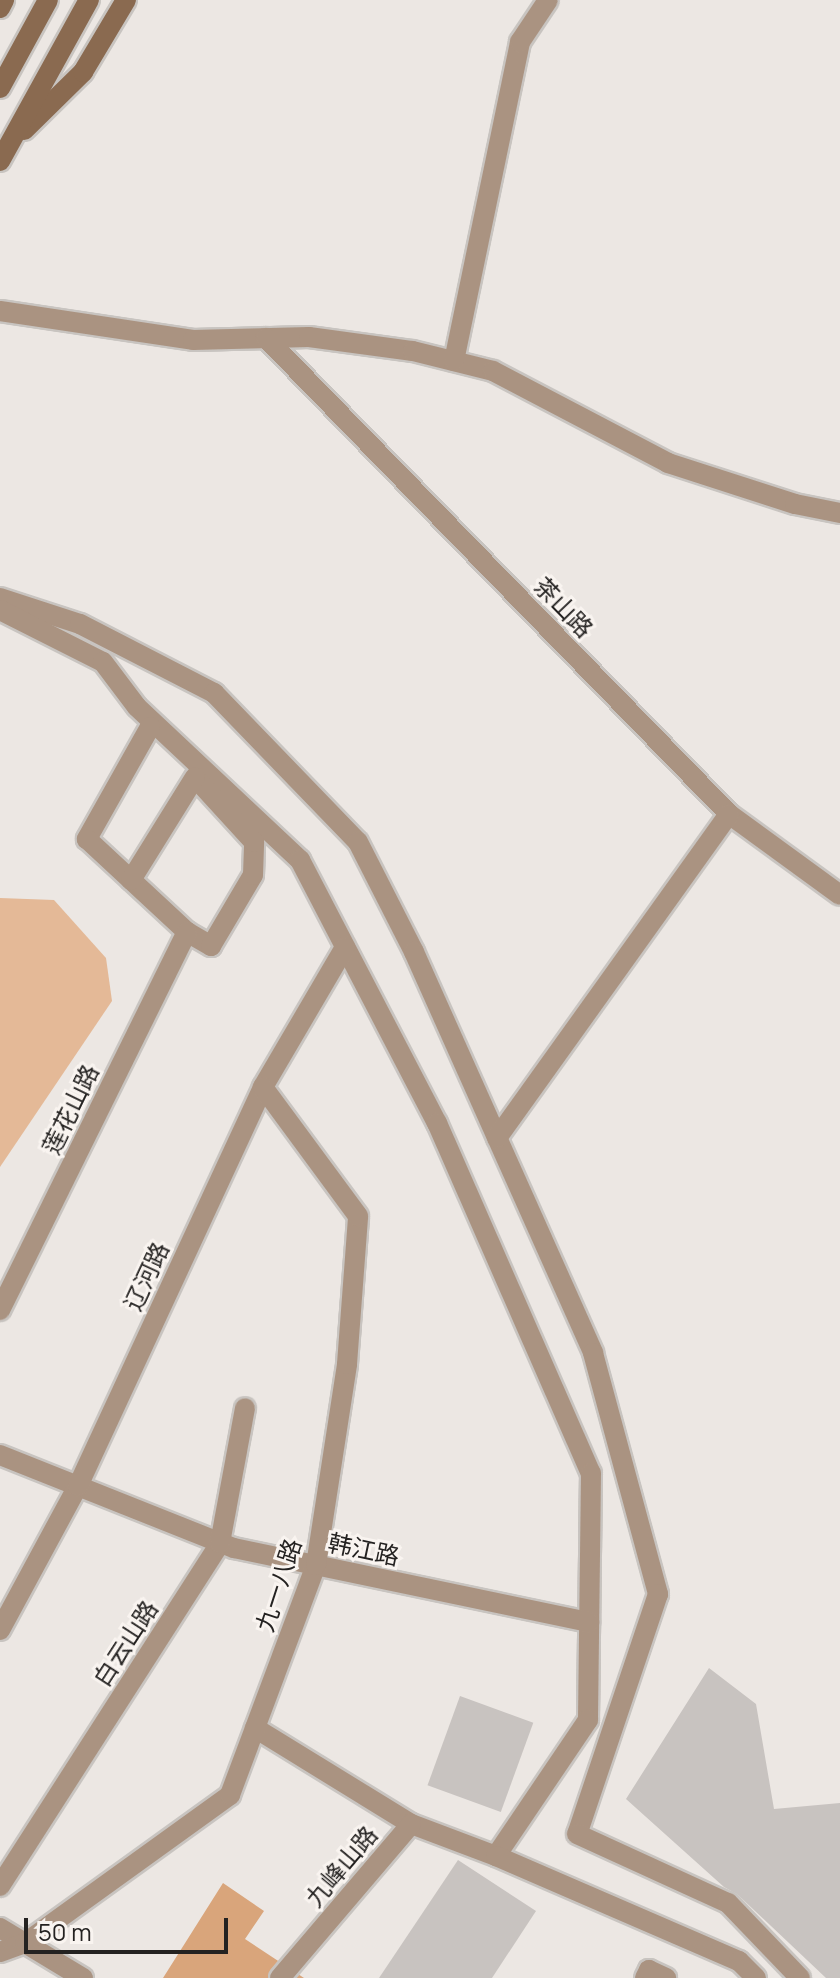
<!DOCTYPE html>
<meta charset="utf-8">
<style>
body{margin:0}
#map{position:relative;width:840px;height:1978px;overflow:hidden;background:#ece7e3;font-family:Manrope,"Noto Sans SC",sans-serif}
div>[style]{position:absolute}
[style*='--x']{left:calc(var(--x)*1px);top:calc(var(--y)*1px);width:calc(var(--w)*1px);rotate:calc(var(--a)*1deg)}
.green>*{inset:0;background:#e4b997}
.forest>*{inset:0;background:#d9a57b}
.building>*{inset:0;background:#c8c3c0;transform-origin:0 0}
.roads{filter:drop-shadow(2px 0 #c8c4c0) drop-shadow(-2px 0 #c8c4c0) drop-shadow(0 2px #c8c4c0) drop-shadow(0 -2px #c8c4c0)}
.street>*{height:20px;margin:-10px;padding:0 10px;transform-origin:10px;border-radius:10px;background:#aa9381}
.secondary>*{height:20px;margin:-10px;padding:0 10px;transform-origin:10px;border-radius:10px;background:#8a6a50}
span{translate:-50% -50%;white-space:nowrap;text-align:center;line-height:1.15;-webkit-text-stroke:6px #f9f4f0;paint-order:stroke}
.street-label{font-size:24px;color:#242221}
.scale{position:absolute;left:24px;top:1918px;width:204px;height:36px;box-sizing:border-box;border:4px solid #242221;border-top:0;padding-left:10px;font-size:24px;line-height:28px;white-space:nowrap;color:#242221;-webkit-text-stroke:6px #f9f4f0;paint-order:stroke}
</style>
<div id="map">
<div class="green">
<div style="clip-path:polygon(0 898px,54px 900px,106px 958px,112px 1001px,0 1167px)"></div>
</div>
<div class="forest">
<div style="clip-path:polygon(223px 1883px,264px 1911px,245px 1939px,304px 1978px,163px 1978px)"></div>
</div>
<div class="building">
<div style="clip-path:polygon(709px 1668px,756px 1704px,774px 1809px,840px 1803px,840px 1978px,826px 1978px,737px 1894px,724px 1887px,626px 1799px)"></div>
<div style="left:460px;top:1696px;width:78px;height:95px;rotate:20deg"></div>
<div style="clip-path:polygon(458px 1860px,536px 1911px,492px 1978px,379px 1978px)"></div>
</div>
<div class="roads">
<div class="street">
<div style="--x:0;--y:311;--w:195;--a:8.5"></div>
<div style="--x:193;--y:340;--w:116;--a:-1.5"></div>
<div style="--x:309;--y:337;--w:105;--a:7.7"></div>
<div style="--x:413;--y:351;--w:82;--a:14"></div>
<div style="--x:493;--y:371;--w:198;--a:27.7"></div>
<div style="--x:668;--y:463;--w:133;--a:17.9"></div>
<div style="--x:795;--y:504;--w:46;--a:11.3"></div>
<div style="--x:266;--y:338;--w:664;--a:45.79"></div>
<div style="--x:729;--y:814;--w:137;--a:36.1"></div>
<div style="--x:454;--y:361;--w:326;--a:-78.3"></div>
<div style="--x:520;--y:42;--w:50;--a:-56.3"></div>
<div style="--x:0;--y:598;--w:84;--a:18"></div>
<div style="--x:80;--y:624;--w:151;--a:27.2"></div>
<div style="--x:214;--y:693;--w:207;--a:46"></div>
<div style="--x:358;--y:842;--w:123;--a:63"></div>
<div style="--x:414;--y:952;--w:439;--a:65.9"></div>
<div style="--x:593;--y:1353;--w:250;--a:74.9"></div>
<div style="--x:658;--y:1594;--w:253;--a:108.6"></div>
<div style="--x:577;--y:1834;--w:166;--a:24.6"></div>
<div style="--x:728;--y:1903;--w:104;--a:46.2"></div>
<div style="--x:0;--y:610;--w:115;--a:26.8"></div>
<div style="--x:103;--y:662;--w:56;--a:52.9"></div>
<div style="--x:137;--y:707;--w:224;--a:43.2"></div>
<div style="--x:300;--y:860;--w:297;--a:62.5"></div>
<div style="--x:437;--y:1123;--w:382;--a:66.3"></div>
<div style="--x:591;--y:1473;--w:247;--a:90.7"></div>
<div style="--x:588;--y:1720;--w:164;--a:124.1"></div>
<div style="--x:150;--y:727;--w:129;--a:119.4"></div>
<div style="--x:87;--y:839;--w:137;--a:42.9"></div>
<div style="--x:187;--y:932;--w:28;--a:30"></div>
<div style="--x:211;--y:946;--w:82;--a:-59.4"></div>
<div style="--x:253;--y:875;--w:33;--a:-88"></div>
<div style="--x:254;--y:842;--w:79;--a:-132.4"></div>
<div style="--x:131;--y:880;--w:121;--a:-58.1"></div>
<div style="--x:497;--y:1138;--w:398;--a:-54.4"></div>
<div style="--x:0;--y:1310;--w:422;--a:-63.7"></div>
<div style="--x:0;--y:1455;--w:252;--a:21.7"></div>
<div style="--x:234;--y:1548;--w:363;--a:11.8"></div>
<div style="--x:0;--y:1630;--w:164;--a:-61.6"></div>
<div style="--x:78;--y:1486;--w:440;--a:-65.1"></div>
<div style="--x:263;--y:1087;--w:162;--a:-59.6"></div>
<div style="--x:255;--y:1728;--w:183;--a:31.6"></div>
<div style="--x:411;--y:1824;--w:91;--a:20.6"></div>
<div style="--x:496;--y:1856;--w:265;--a:23.4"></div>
<div style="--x:739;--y:1961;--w:24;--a:45"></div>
<div style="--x:0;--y:1886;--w:407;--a:-57.3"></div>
<div style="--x:220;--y:1543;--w:137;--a:-79.5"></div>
<div style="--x:0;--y:1928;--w:97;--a:31.1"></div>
<div style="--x:0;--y:1952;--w:27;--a:-20"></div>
<div style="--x:25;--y:1943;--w:253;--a:-35.8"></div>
<div style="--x:230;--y:1795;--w:246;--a:-69.5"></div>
<div style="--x:316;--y:1565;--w:203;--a:-81.2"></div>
<div style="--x:347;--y:1364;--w:148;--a:-85.7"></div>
<div style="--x:358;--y:1216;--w:160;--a:-126.4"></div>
<div style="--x:280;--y:1978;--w:202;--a:-49.6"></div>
<div style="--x:645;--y:1978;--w:9;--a:-63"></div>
<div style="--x:649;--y:1970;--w:19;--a:25"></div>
</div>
<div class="secondary">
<div style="--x:0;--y:8;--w:9;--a:-63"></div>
<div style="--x:0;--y:88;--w:100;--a:-61.4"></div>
<div style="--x:24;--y:130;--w:83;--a:-44.5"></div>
<div style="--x:83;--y:72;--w:84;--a:-59.2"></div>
<div style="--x:0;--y:161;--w:184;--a:-61.1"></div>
</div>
</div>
<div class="street-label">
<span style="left:564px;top:607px;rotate:46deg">茶山路</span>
<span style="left:70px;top:1109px;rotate:-64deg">莲花山路</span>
<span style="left:146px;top:1276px;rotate:-65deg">辽河路</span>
<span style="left:364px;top:1549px;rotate:12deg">韩江路</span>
<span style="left:278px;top:1585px;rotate:-72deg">九一八路</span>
<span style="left:125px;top:1643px;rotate:-57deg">白云山路</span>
<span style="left:341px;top:1866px;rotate:-50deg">九峰山路</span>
</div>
<div class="scale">50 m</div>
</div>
